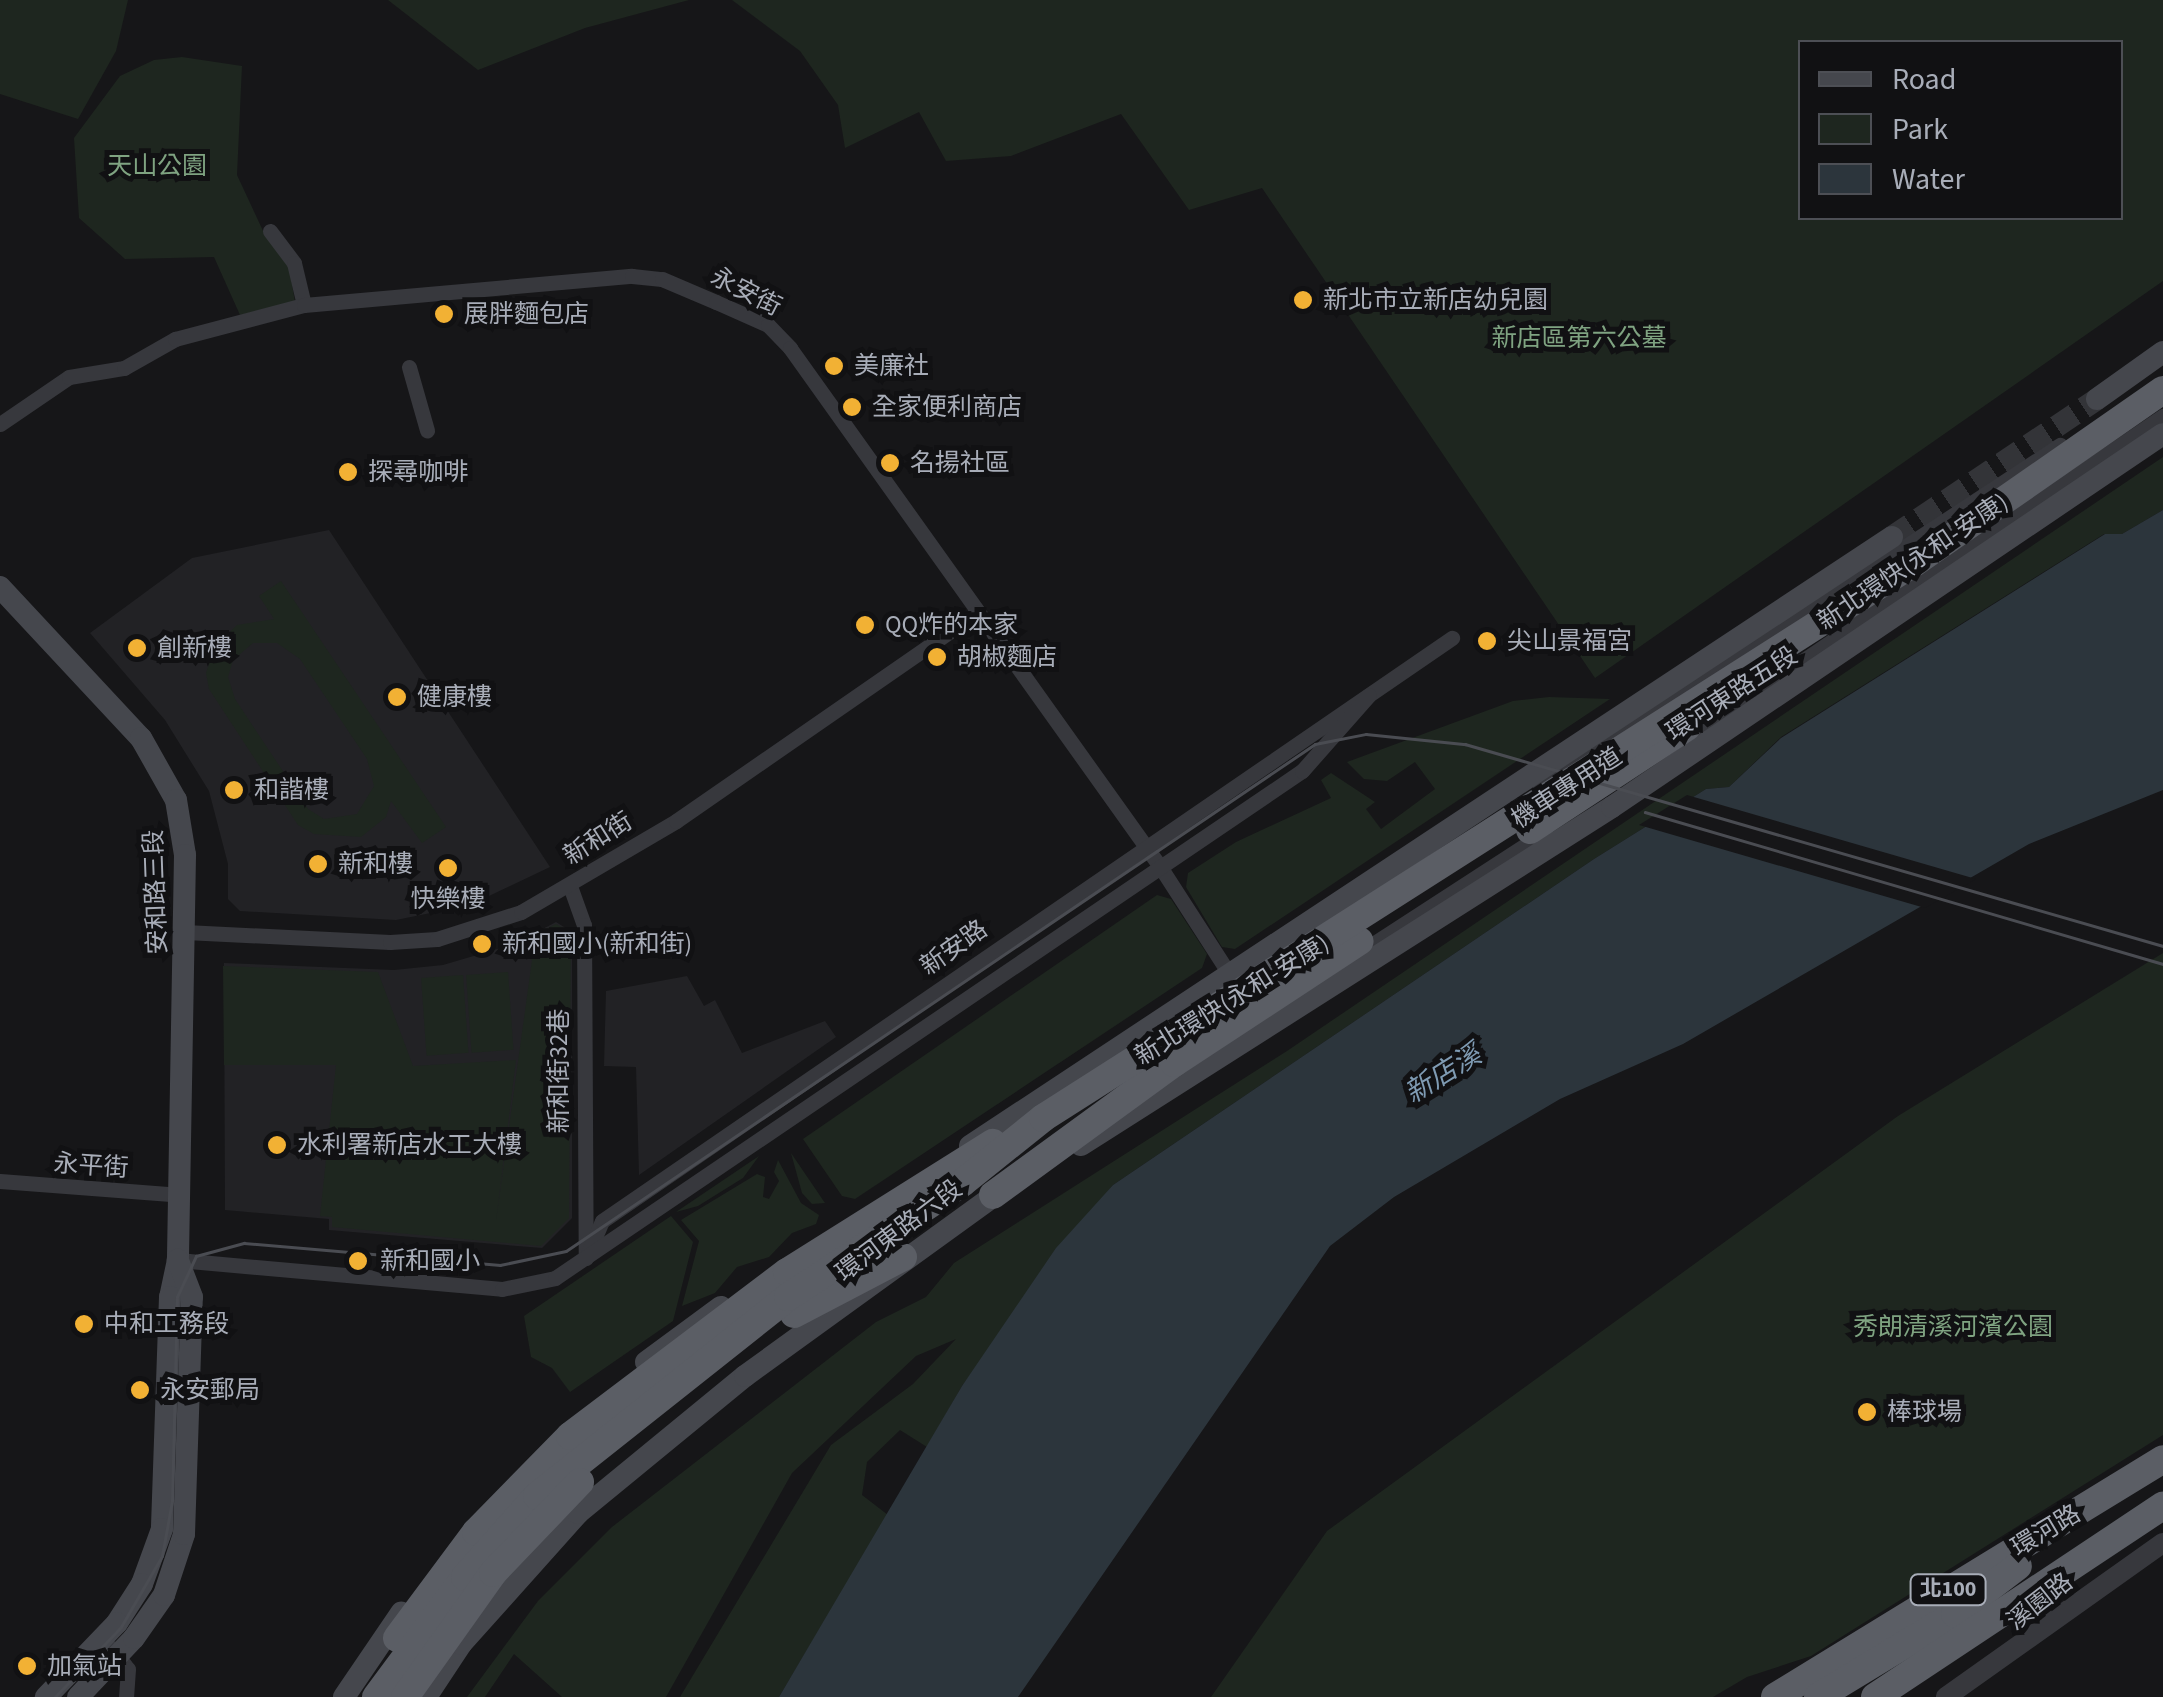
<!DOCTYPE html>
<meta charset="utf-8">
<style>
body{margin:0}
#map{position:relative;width:2163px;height:1697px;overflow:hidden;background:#161618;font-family:"Source Sans 3","Noto Sans TC",sans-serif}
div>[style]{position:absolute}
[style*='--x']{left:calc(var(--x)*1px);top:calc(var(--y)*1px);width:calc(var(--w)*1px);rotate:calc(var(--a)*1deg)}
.built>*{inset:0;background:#222225}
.green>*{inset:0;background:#1e261f;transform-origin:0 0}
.water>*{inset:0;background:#2c353c}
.pier>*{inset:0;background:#161618}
.secondary-tunnel>*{height:22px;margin-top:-11px;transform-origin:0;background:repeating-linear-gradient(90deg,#333438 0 22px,transparent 0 33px)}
.minor>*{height:15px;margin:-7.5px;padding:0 7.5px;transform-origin:7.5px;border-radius:7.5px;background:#37383d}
.tertiary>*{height:20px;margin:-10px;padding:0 10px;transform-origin:10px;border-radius:10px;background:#37383d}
.secondary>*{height:22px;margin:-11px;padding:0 11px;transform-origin:11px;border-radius:11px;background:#45474d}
.trunk>*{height:28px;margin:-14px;padding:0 14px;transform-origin:14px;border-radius:14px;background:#5b5e65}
.tram>*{height:2.5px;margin:-1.25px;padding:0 1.25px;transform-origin:1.25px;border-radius:1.25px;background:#4a4c52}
.dots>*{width:28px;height:28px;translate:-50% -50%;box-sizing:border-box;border:5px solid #111113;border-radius:50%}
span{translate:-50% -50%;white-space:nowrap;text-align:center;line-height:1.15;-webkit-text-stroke:10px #111113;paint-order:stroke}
.shield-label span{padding:2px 8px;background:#111113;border:2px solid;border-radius:8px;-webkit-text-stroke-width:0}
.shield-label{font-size:22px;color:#a8adb8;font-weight:700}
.park-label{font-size:25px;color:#7fa381}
.street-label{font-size:25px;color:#a8adb8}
.poi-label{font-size:25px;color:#a8adb8}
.left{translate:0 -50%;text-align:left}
.water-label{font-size:28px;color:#7f9bb3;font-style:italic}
.legend{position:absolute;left:1798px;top:40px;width:325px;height:180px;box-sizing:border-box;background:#111113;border:2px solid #4d4f55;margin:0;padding:12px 18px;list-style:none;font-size:30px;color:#a8adb8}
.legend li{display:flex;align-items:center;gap:20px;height:50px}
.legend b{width:50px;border:2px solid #4d4f55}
</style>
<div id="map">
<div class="built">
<div style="clip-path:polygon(329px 530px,550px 867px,470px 905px,396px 920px,240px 911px,228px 899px,228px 864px,209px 791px,165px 720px,90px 633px,192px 558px)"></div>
<div style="clip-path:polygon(556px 922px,572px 932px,572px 1218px,542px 1248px,329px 1230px,329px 1219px,225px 1210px,224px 963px,394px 970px,443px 965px,514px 944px)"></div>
<div style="clip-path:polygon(687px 976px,704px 1006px,715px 1000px,742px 1053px,825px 1021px,836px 1037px,639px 1175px,636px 1067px,604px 1066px,606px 991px)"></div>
</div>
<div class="green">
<div style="clip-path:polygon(0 0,128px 0,116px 51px,78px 119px,0 94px)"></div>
<div style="clip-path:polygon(388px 0,689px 0,585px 28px,478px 70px)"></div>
<div style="clip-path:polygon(evenodd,732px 0,2163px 0,2163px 281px,1595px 678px,1262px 188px,1189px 210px,1121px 114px,1011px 156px,946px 161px,919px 112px,845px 148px,838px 105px,800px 51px,732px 0,1800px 42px,2120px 42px,2120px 218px,1800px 218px,1800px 42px)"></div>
<div style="clip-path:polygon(182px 57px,242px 66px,237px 175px,264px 233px,287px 255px,295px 302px,240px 315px,214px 257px,125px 259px,79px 218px,74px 138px,120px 76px,154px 60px)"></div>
<div style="clip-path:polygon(2163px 457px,2163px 510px,2122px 534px,2104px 534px,1781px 737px,1729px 787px,1706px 789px,1594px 859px,1113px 1185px,962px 1386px,927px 1447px,900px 1430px,867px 1462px,862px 1495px,888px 1515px,779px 1697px,680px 1697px,831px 1445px,913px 1384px,956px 1339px,916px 1356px,792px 1473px,666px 1697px,562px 1697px,514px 1654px,485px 1697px,467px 1697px,538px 1601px,612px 1527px,876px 1322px,926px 1297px,954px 1263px,1287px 1051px)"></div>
<div style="clip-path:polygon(evenodd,281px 581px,446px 827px,422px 843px,391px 801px,386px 817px,361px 837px,314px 834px,298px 825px,209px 689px,206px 673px,215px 646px,237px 625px,274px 619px,259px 596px,281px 581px,253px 643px,277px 643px,300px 659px,367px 759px,374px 786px,357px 814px,324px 819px,308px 809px,235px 699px,228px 677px,233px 660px,253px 643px)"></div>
<div style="clip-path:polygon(1549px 697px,1610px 699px,1235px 949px,1222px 947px,1186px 887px,1188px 873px,1236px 842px,1331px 798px,1321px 780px,1331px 773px,1375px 802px,1366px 809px,1381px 829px,1435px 789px,1415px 762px,1387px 781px,1364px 779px,1347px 762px,1513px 701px)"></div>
<div style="clip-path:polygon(1157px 895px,1171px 899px,1207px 954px,1202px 968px,855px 1199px,842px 1196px,803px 1139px)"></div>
<div style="clip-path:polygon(556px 924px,571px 933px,569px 1218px,541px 1246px,332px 1227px,332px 1217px,320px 1216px,336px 1065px,224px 1065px,223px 966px,378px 972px,413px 1066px,516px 1060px,496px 1221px,532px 960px,516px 944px)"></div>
<div style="clip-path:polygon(2163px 953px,2163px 1435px,1811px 1656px,1747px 1677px,1713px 1697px,1211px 1697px,1327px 1531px,1898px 1116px)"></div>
<div style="left:508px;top:972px;width:78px;height:42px;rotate:86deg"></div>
<div style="left:463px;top:975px;width:78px;height:42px;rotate:86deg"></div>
<div style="clip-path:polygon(791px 1153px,825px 1203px,812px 1204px,802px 1193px)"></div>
<div style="clip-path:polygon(759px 1156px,743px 1178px,698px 1206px,676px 1212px)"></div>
<div style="clip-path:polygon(778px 1160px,801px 1203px,819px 1215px,816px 1224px,792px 1233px,769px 1257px,737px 1267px,715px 1293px,682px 1306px,699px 1241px,681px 1220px,757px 1174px,765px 1177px,763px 1197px,769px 1199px,779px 1181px,774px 1172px)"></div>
<div style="clip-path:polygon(671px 1216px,693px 1242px,673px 1321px,570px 1392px,552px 1368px,531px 1357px,524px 1316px)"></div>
</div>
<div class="water">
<div style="clip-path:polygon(2163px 510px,2163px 790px,2029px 844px,1683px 1044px,1560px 1099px,1394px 1197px,1330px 1246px,1018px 1697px,779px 1697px,962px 1386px,1056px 1248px,1113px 1185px,1594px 859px,1706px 789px,1729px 787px,1781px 738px,2105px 534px,2122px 534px)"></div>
</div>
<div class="pier">
<div style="clip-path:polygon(1687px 795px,1976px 879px,1925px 908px,1639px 825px)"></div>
</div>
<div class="secondary-tunnel">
<div style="--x:1892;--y:537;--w:247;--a:-33.9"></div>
</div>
<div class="minor">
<div style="--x:270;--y:231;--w:40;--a:53"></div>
<div style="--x:294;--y:263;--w:43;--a:76.6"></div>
<div style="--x:409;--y:367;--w:66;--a:74.1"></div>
<div style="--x:0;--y:424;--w:83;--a:-34.3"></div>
<div style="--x:69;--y:377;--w:56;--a:-9.3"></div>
<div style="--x:124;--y:368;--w:59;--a:-29.6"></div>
<div style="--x:175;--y:339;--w:133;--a:-14.8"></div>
<div style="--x:304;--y:305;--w:329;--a:-5.1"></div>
<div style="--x:632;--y:276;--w:30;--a:6"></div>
<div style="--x:662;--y:279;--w:59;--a:23.1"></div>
<div style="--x:716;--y:302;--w:57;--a:23.9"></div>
<div style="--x:768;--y:325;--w:32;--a:46"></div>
<div style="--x:790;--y:348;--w:639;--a:54.49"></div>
<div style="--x:1161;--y:868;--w:127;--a:57.2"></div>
<div style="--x:1686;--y:740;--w:577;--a:-34.19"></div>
<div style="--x:1540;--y:786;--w:622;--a:-33.26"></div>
<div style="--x:570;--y:886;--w:41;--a:70.3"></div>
<div style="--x:584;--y:925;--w:329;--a:89.7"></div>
<div style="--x:185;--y:932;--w:205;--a:2.8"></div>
<div style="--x:390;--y:942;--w:47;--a:-3.7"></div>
<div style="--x:437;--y:939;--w:88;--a:-17.8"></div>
<div style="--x:521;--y:912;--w:180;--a:-30.4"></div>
<div style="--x:676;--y:821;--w:367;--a:-34.7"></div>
<div style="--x:1359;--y:953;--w:222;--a:-33"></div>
<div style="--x:0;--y:1181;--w:181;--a:4.4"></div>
<div style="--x:586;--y:1258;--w:40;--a:-66.6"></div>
<div style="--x:602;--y:1221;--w:1031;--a:-34.45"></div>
<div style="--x:178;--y:1260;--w:325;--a:5.1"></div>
<div style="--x:502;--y:1289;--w:54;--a:-11.7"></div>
<div style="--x:555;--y:1278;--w:903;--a:-34.17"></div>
<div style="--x:1302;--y:771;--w:101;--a:-48.6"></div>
<div style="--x:112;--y:1648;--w:26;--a:53"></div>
<div style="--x:128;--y:1669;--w:28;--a:94"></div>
</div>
<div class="tertiary">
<div style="--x:1946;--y:1697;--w:266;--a:-35.4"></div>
</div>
<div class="secondary">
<div style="--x:2097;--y:399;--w:81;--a:-35.5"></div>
<div style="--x:0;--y:587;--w:207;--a:47"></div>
<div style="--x:141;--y:738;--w:71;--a:60.6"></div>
<div style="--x:176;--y:800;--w:56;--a:80.7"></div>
<div style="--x:185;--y:855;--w:405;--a:91"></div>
<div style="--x:178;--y:1260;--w:38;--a:102"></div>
<div style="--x:170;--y:1297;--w:232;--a:92"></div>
<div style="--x:162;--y:1529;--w:59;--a:110"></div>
<div style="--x:142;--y:1584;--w:46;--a:122.7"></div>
<div style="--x:117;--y:1623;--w:103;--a:133.8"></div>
<div style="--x:1081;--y:1145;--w:629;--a:-32.48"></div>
<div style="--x:1612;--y:807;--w:665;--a:-34.1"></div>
<div style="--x:970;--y:1146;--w:1105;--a:-33.45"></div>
<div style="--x:646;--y:1362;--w:93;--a:-36.3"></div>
<div style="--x:78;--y:1697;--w:81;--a:-46.5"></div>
<div style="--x:134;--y:1638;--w:52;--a:-55.1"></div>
<div style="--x:164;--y:1595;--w:64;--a:-71.8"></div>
<div style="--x:184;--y:1534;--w:237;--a:-88.1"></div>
<div style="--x:192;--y:1297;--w:40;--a:-111"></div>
<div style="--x:344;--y:1697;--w:102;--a:-55.8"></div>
<div style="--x:426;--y:1697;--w:64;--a:-56.6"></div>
<div style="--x:461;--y:1644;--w:176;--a:-48.2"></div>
<div style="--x:578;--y:1513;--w:216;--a:-39.4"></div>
<div style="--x:745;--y:1376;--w:321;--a:-35.9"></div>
</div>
<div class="trunk">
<div style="--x:1530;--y:830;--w:188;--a:-33.3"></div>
<div style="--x:993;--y:1195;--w:224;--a:-36.1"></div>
<div style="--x:1174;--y:1063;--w:222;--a:-33.3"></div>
<div style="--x:794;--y:1314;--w:123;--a:-27.6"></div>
<div style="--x:397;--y:1638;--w:132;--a:-53.3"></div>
<div style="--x:476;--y:1532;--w:134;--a:-45.6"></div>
<div style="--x:570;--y:1436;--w:272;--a:-37.1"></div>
<div style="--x:787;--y:1272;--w:243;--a:-32.1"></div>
<div style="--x:376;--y:1697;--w:149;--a:-53.4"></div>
<div style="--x:465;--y:1577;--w:108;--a:-48.4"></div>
<div style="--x:537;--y:1496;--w:320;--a:-38.4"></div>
<div style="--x:788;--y:1297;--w:208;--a:-33.2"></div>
<div style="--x:962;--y:1183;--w:104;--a:-38.7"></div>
<div style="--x:1043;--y:1118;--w:1033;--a:-32.51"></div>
<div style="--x:1914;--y:563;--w:303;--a:-34.8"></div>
<div style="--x:405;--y:1697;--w:152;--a:-54.6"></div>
<div style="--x:493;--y:1573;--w:126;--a:-46.3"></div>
<div style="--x:1775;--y:1697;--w:455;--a:-31.5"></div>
<div style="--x:1818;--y:1697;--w:160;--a:-31.2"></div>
<div style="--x:1955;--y:1614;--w:79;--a:-37.3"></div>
<div style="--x:1875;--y:1697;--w:346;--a:-33.6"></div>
</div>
<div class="tram">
<div style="--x:1645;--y:812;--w:540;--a:16.35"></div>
<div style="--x:55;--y:1697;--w:96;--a:-46.7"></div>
<div style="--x:121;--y:1627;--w:82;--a:-60"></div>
<div style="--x:162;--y:1556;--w:56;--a:-79.7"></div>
<div style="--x:172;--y:1501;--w:204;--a:-88.6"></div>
<div style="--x:177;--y:1297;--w:45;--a:-65.1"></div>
<div style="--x:196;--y:1256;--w:50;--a:-15.2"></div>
<div style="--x:244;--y:1243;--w:257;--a:4.9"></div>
<div style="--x:500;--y:1265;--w:67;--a:-12"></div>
<div style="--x:566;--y:1251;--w:904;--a:-34.09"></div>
<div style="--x:1315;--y:744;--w:52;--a:-11.1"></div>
<div style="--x:1366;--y:734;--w:100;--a:5.8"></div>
<div style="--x:1465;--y:744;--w:727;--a:16.14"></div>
</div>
<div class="dots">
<div style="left:1303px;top:300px;background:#f2b134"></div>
<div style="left:444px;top:314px;background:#f2b134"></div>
<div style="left:834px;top:366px;background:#f2b134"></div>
<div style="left:852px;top:407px;background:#f2b134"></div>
<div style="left:890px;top:463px;background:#f2b134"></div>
<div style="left:348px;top:472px;background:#f2b134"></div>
<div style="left:865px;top:625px;background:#f2b134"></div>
<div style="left:1487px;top:641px;background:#f2b134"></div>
<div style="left:137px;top:648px;background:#f2b134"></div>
<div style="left:937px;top:657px;background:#f2b134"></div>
<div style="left:397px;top:697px;background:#f2b134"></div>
<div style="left:234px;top:790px;background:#f2b134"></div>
<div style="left:318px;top:864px;background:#f2b134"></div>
<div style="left:448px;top:868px;background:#f2b134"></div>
<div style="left:482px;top:944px;background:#f2b134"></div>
<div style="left:277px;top:1145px;background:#f2b134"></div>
<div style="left:358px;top:1261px;background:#f2b134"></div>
<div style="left:84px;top:1324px;background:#f2b134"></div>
<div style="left:140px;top:1390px;background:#f2b134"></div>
<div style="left:1867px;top:1412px;background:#f2b134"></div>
<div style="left:27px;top:1666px;background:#f2b134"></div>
</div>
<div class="shield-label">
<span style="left:1948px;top:1590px">北100</span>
</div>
<div class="park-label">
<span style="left:157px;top:166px">天山公園</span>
<span style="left:1579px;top:338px">新店區第六公墓</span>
<span style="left:1953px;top:1327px">秀朗清溪河濱公園</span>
</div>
<div class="street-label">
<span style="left:746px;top:292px;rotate:27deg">永安街</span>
<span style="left:1913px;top:562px;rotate:-34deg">新北環快(永和-安康)</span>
<span style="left:1732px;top:694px;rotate:-33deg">環河東路五段</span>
<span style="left:1567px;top:788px;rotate:-33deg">機車專用道</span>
<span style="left:598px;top:839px;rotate:-32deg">新和街</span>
<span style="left:156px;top:892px;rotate:-92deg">安和路三段</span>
<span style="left:954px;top:948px;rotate:-35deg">新安路</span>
<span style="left:1232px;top:1000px;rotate:-32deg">新北環快(永和-安康)</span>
<span style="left:559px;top:1071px;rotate:-90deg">新和街32巷</span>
<span style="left:91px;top:1166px;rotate:4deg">永平街</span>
<span style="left:899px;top:1231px;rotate:-37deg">環河東路六段</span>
<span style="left:2046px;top:1531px;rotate:-31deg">環河路</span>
<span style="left:2040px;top:1602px;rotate:-38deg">溪園路</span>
</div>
<div class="poi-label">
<span class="left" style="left:1323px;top:300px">新北市立新店幼兒園</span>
<span class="left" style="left:464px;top:314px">展胖麵包店</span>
<span class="left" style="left:854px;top:366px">美廉社</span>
<span class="left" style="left:872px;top:407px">全家便利商店</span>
<span class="left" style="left:910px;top:463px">名揚社區</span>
<span class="left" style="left:368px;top:472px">探尋咖啡</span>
<span class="left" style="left:885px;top:625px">QQ炸的本家</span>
<span class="left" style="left:1507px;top:641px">尖山景福宮</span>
<span class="left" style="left:157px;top:648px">創新樓</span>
<span class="left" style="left:957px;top:657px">胡椒麵店</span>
<span class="left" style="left:417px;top:697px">健康樓</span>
<span class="left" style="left:254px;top:790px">和諧樓</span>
<span class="left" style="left:338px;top:864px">新和樓</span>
<span style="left:448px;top:899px">快樂樓</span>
<span class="left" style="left:502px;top:944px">新和國小(新和街)</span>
<span class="left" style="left:297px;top:1145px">水利署新店水工大樓</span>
<span class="left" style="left:380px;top:1261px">新和國小</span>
<span class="left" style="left:104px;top:1324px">中和工務段</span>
<span class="left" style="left:160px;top:1390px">永安郵局</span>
<span class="left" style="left:1887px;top:1412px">棒球場</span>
<span class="left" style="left:47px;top:1666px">加氣站</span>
</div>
<div class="water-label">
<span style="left:1443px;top:1074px;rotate:-32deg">新店溪</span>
</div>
<ul class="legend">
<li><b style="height:12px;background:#45474d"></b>Road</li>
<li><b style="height:28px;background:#1e261f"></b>Park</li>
<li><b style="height:28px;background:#2c353c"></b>Water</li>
</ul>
</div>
